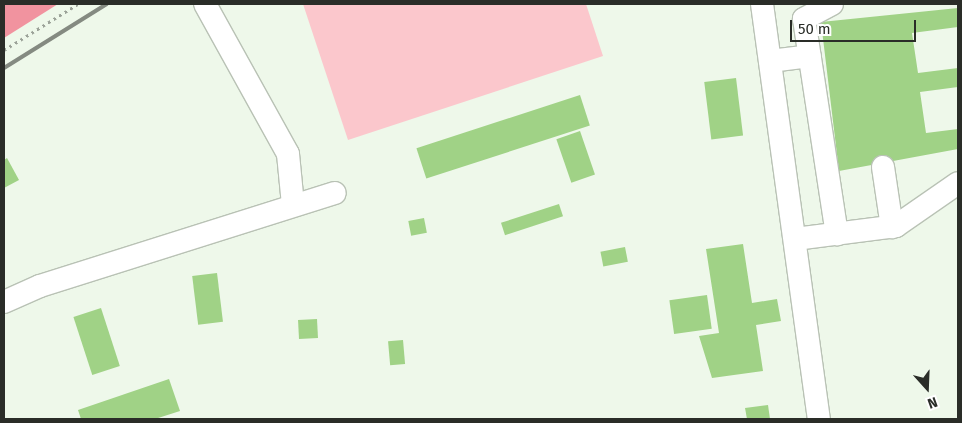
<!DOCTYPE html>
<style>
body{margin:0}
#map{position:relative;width:962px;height:423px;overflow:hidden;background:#eef8ea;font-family:"Fira Sans",sans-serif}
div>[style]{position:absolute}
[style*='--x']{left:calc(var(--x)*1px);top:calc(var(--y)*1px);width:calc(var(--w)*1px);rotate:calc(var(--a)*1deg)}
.green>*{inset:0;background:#fbc7cc}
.forest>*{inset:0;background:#f1939f}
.building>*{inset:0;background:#a0d286;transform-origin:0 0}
.path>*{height:3px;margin-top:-1.5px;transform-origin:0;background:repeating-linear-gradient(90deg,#9ba298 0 2.5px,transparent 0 6.5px)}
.roads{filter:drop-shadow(1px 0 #b9c2b5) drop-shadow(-1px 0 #b9c2b5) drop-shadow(0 1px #b9c2b5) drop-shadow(0 -1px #b9c2b5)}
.minor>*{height:22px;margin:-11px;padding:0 11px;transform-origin:11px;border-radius:11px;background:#fff}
.rail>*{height:4px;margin:-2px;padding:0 2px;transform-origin:2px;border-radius:2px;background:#848a81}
span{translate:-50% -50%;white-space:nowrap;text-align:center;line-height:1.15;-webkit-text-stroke:4px #fff;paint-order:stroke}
.frame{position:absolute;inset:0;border:5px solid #2a2d28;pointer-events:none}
.north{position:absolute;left:902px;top:363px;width:50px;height:50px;-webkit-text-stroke:4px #fff;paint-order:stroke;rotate:160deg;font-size:14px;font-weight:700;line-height:20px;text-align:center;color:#2a2d28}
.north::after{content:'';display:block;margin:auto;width:18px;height:22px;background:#2a2d28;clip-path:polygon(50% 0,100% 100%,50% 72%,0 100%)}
.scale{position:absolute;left:790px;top:20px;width:126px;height:22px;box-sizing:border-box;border:2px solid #2a2d28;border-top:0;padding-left:6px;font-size:15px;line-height:18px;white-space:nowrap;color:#2a2d28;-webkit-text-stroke:4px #fff;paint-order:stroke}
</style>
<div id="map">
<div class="green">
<div style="clip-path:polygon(303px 4px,586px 4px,603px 56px,348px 140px)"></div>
</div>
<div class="forest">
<div style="clip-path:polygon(4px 4px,58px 4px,4px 38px)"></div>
</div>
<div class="building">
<div style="clip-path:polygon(958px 8px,958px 27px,912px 33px,918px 73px,958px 68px,958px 87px,920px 92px,926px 133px,958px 129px,958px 149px,839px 171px,821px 22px)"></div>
<div style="left:736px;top:78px;width:58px;height:32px;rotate:83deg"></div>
<div style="left:580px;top:95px;width:32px;height:172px;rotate:72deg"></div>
<div style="left:580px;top:131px;width:46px;height:25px;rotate:71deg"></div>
<div style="clip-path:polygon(7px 158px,19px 180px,4px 188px,4px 160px)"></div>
<div style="left:559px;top:204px;width:13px;height:61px;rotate:72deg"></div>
<div style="left:424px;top:218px;width:15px;height:16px;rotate:79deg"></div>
<div style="clip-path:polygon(743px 244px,752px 303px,777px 299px,781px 321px,756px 325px,763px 371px,712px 378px,699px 336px,719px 333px,706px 249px)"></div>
<div style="left:625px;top:247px;width:15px;height:25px;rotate:79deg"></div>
<div style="left:217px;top:273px;width:49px;height:25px;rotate:83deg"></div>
<div style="left:707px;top:295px;width:34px;height:38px;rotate:82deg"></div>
<div style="left:101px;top:308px;width:61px;height:29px;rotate:72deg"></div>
<div style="left:317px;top:319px;width:19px;height:19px;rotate:87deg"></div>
<div style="left:403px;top:340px;width:24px;height:15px;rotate:85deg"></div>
<div style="clip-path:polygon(169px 379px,180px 411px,155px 419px,81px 419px,78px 410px)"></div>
<div style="clip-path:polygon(768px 405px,770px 419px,747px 419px,745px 408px)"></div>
</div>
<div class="path">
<div style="--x:4;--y:50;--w:87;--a:-31.9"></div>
</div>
<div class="roads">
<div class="minor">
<div style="--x:205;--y:4;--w:171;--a:61"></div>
<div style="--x:288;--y:154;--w:51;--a:84.4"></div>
<div style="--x:762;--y:4;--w:419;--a:82.2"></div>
<div style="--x:832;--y:4;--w:32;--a:152"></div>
<div style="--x:804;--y:19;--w:218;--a:81.3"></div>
<div style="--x:770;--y:61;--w:40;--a:-7.1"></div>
<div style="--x:883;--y:167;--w:61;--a:81.5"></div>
<div style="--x:795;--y:239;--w:102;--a:-7.3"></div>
<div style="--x:896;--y:226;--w:75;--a:-34.7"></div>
<div style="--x:4;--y:302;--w:39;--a:-24"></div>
<div style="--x:40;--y:286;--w:309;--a:-17.5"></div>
</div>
</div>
<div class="rail">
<div style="--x:4;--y:68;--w:121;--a:-31.9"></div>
</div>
<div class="frame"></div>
<div class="north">N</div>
<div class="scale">50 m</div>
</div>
